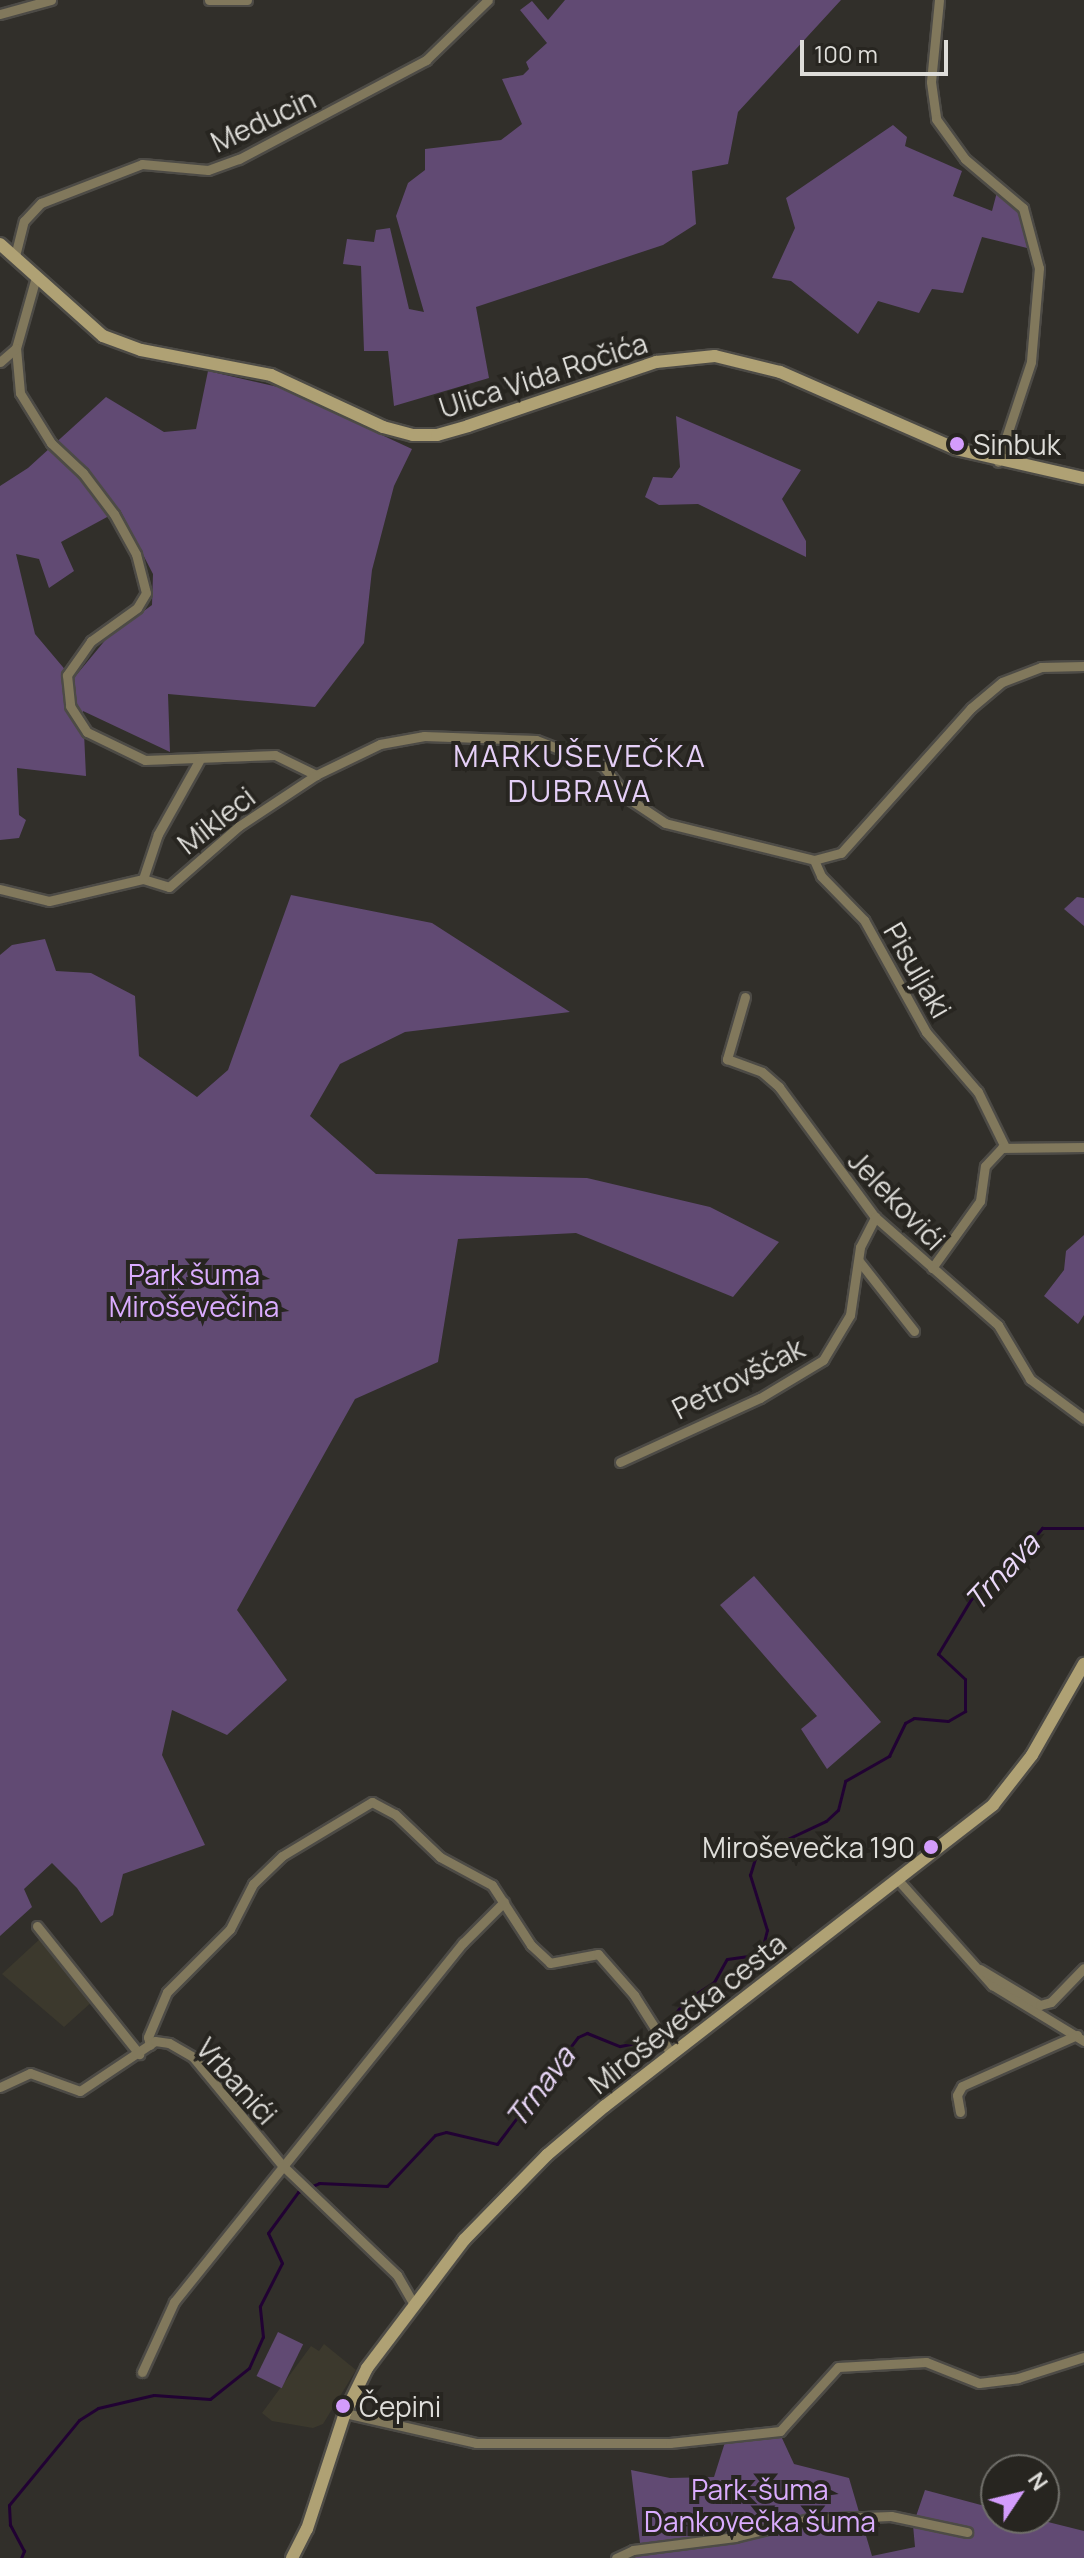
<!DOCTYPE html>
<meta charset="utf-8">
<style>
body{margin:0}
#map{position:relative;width:1084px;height:2558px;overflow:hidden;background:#312f2a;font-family:Manrope,sans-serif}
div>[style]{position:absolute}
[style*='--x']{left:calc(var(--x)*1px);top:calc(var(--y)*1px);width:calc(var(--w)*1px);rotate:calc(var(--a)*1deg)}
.built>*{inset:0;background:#3c392d}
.green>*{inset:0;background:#614a73;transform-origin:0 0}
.stream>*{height:3px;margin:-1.5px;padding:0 1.5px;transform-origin:1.5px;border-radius:1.5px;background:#210233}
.roads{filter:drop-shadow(2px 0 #4d4b46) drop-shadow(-2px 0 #4d4b46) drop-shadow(0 2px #4d4b46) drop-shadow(0 -2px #4d4b46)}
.street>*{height:9px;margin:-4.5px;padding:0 4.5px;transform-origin:4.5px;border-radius:4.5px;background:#81785c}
.secondary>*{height:12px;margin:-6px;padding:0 6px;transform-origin:6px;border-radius:6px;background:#afa174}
.dots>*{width:22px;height:22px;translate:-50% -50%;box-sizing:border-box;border:4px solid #272520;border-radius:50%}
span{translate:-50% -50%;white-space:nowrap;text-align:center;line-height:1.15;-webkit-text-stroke:8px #272520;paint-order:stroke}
.street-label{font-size:28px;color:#deddd9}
.poi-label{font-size:28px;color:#deddd9}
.left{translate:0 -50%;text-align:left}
.right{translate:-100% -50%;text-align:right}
.park-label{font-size:28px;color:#daacfe}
.neighbourhood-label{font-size:30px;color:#e5cff7;letter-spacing:2px}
.water-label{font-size:30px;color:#ead8f9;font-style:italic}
.north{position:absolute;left:980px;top:2454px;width:80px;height:80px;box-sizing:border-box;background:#272520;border:2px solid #706f6a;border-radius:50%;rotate:55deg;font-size:22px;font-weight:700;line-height:32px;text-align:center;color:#deddd9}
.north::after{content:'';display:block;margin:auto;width:28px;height:36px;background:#d39cfc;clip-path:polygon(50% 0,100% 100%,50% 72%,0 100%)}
.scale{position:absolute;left:800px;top:40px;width:148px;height:36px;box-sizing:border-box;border:4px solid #deddd9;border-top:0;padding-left:10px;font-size:24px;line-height:28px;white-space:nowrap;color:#deddd9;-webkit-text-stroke:6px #272520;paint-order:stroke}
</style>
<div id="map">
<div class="built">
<div style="clip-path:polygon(42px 1937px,94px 2000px,64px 2027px,2px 1974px)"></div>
<div style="clip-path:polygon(324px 2344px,356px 2370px,323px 2424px,313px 2428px,272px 2421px,262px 2413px,311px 2346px,319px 2351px)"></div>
</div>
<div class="green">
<div style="clip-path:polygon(565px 0,841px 0,738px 112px,728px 164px,692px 171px,696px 224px,663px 245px,476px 307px,489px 378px,394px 406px,388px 351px,364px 351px,361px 266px,343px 264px,347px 239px,374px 242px,376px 230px,390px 228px,409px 309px,424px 312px,396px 216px,408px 183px,425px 170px,425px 149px,501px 140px,522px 124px,502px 79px,523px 75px,529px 69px,526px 62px,547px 43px,520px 10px,532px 1px,548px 20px)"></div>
<div style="clip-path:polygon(893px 125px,907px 137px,905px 146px,962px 171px,953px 196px,992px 211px,997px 192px,1022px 215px,1029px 236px,1027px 248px,982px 237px,963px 293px,932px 289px,919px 313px,878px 301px,858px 334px,791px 281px,772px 278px,795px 228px,786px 198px)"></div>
<div style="clip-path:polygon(evenodd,208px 371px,278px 387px,412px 449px,394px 486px,372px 570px,364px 643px,315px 707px,168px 694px,170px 752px,83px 711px,86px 776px,17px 768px,19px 815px,26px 820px,19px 838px,0 840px,0 486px,28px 468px,106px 397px,164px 432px,196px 429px,208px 371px,120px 510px,153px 574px,152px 605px,107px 638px,73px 679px,35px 634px,16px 554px,39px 559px,49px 588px,74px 571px,61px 542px,120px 510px)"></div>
<div style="clip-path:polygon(676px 416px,801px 470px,782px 499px,806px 541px,806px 557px,698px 504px,659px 505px,645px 497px,653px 477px,672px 478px,680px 467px)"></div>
<div style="clip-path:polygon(291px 895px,432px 923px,570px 1012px,405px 1032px,340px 1064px,310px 1116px,376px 1174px,587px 1178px,710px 1207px,779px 1242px,733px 1297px,576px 1233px,458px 1239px,438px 1362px,355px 1399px,237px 1610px,287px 1680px,227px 1735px,172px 1710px,162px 1755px,205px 1845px,123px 1874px,113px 1915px,101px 1923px,77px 1888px,52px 1863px,24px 1889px,32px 1907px,0 1936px,0 955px,12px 945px,45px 939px,56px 971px,91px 973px,135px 996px,139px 1056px,197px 1097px,228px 1070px)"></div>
<div style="clip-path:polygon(1077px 897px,1084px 898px,1084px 926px,1064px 909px)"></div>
<div style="clip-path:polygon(1084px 1235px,1084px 1315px,1078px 1324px,1044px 1296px,1064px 1270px,1066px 1251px)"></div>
<div style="clip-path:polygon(754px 1576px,881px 1722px,827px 1769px,801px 1729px,817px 1716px,720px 1605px)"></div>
<div style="left:278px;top:2332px;width:28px;height:49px;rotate:26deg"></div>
<div style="clip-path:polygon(781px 2436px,794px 2464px,849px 2478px,872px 2556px,915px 2547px,913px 2525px,925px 2490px,996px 2509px,996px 2518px,1032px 2518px,1084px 2531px,1084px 2558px,627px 2558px,641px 2551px,631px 2470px,670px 2478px,714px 2477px,726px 2439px)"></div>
</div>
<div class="stream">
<div style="--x:21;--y:2558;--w:8;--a:-67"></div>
<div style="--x:24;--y:2551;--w:30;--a:-118"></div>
<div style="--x:10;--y:2525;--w:20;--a:-93"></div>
<div style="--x:9;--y:2505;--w:110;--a:-50.5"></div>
<div style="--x:79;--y:2420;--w:22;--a:-32"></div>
<div style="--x:98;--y:2408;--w:57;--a:-13.1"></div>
<div style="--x:154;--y:2395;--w:56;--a:4.1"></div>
<div style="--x:210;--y:2399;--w:50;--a:-38.5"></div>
<div style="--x:249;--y:2368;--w:34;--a:-66"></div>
<div style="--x:263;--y:2337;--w:31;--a:-96"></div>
<div style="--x:260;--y:2306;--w:48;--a:-62.9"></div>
<div style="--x:282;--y:2263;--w:33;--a:-115"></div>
<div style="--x:268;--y:2233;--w:51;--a:-53.8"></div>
<div style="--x:298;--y:2192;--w:23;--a:-23"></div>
<div style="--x:319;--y:2183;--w:68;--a:2.5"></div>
<div style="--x:387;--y:2186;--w:70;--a:-46.7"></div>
<div style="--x:435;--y:2135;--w:11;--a:-15"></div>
<div style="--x:446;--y:2132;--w:52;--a:13.2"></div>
<div style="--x:497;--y:2144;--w:134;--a:-52.9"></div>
<div style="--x:578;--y:2037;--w:10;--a:-24"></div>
<div style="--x:587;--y:2033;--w:35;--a:22"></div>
<div style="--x:620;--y:2046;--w:37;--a:-11"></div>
<div style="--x:656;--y:2039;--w:46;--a:-52.9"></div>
<div style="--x:684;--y:2002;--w:36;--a:-34"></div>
<div style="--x:714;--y:1982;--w:26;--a:-61"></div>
<div style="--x:727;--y:1959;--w:34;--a:-8"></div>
<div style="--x:761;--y:1954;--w:25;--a:-76"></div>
<div style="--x:767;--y:1930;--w:58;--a:-107.2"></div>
<div style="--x:750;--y:1875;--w:17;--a:-73"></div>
<div style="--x:755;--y:1859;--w:13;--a:-45"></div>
<div style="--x:764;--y:1850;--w:68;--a:-25.1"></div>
<div style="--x:826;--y:1821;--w:16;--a:-43"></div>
<div style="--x:838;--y:1810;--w:30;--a:-76"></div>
<div style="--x:845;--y:1781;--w:51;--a:-29.6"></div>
<div style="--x:889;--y:1756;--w:37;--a:-64"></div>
<div style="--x:905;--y:1723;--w:10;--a:-29"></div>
<div style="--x:914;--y:1718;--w:34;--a:5"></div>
<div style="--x:948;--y:1721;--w:20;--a:-30"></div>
<div style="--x:965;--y:1711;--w:32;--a:-90"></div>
<div style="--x:965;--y:1679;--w:37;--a:-137"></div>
<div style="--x:938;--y:1654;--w:64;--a:-59"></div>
<div style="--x:971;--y:1599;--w:53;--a:-39.7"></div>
<div style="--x:1012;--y:1565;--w:48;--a:-51"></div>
<div style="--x:1042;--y:1528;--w:42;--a:0"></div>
</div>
<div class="roads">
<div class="street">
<div style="--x:209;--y:0;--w:38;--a:0"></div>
<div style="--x:939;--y:0;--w:82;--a:95.6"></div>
<div style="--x:931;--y:82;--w:37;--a:82"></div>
<div style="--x:936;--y:119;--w:49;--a:54.1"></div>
<div style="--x:965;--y:159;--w:76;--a:40.2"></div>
<div style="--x:1023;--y:208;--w:62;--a:75.1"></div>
<div style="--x:1039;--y:268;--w:94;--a:94.9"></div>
<div style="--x:1031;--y:362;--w:105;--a:108.3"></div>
<div style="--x:0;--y:14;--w:53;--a:-15.4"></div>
<div style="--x:15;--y:256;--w:36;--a:-76"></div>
<div style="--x:24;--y:221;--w:25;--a:-47"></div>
<div style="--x:41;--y:203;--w:108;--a:-21.1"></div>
<div style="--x:142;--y:164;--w:66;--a:5.2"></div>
<div style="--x:208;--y:170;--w:33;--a:-20"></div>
<div style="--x:239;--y:159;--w:212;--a:-27.9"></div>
<div style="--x:426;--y:60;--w:86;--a:-44.1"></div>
<div style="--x:36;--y:277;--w:74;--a:105.7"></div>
<div style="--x:16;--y:348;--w:45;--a:84.9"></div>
<div style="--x:20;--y:393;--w:59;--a:58.2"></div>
<div style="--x:51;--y:443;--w:44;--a:43.2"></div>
<div style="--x:83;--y:473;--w:51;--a:52.9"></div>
<div style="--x:114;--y:514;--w:46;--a:61.2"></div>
<div style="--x:136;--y:554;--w:40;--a:75.6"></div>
<div style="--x:146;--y:593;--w:17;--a:121"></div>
<div style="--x:137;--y:608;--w:57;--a:144.3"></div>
<div style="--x:91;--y:641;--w:42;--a:125.2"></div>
<div style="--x:67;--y:675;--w:31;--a:84"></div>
<div style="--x:70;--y:706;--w:31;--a:57"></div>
<div style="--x:87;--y:732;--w:64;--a:25.8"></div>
<div style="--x:145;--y:760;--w:130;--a:-2.2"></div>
<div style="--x:275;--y:755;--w:46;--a:26"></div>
<div style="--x:316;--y:775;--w:71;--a:-25.8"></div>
<div style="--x:380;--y:744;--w:45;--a:-10.3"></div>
<div style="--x:424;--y:736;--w:112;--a:2"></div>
<div style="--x:536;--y:740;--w:72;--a:21.2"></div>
<div style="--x:603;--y:766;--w:42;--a:51.8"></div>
<div style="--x:629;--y:799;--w:43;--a:33.7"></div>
<div style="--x:665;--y:823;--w:154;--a:13.9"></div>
<div style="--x:814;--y:860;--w:28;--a:-15"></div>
<div style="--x:841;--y:853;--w:195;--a:-48.1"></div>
<div style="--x:971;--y:708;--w:40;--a:-40"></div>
<div style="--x:1002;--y:682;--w:42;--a:-21"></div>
<div style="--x:1041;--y:667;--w:43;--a:-1.3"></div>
<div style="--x:0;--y:362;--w:21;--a:-41"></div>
<div style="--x:814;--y:860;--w:17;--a:66"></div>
<div style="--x:821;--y:876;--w:62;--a:45.7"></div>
<div style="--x:864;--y:920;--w:128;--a:61"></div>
<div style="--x:926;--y:1032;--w:79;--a:49.1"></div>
<div style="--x:978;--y:1092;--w:61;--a:63.9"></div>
<div style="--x:143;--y:879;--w:27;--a:17"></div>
<div style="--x:169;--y:887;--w:93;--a:-41.1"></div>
<div style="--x:239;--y:826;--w:92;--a:-33.5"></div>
<div style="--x:0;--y:889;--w:50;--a:13.8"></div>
<div style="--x:49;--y:901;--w:97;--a:-13.2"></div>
<div style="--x:143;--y:879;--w:47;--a:-71.6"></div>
<div style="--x:158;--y:834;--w:84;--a:-60.7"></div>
<div style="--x:745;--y:997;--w:65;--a:106.2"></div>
<div style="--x:727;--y:1059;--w:37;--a:20"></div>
<div style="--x:762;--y:1072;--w:23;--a:41"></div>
<div style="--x:779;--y:1087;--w:162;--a:53.6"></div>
<div style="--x:875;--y:1217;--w:164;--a:41.3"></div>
<div style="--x:998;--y:1325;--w:63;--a:59.3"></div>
<div style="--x:1030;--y:1379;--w:67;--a:36.5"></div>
<div style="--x:859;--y:1261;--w:89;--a:51.8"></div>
<div style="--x:932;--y:1268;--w:82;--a:-54.4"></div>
<div style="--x:980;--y:1201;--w:35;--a:-82"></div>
<div style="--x:985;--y:1166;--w:25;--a:-47"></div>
<div style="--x:1002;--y:1148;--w:82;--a:-0.7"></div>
<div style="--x:620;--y:1462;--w:154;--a:-24.6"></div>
<div style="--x:760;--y:1398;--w:74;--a:-31.1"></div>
<div style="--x:823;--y:1360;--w:52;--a:-59"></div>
<div style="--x:850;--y:1315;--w:69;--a:-81.6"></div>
<div style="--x:860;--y:1247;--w:34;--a:-63"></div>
<div style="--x:899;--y:1881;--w:140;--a:48.2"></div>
<div style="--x:992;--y:1985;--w:108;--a:31.3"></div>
<div style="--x:37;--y:1926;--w:164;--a:51.4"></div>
<div style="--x:980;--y:1969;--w:70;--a:31"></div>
<div style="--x:1040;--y:2005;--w:11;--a:-15"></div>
<div style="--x:1051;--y:2002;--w:47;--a:-45.9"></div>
<div style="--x:150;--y:2045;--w:8;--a:-104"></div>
<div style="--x:148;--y:2037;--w:49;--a:-67.1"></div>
<div style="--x:167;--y:1992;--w:89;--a:-45"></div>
<div style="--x:230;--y:1929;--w:51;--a:-62.9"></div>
<div style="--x:253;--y:1884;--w:40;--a:-44"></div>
<div style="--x:282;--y:1856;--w:105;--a:-31"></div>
<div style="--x:372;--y:1802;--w:26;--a:28"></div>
<div style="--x:395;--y:1814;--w:62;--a:43.7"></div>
<div style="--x:440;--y:1857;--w:59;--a:28.3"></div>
<div style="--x:492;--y:1885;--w:72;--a:57"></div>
<div style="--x:531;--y:1945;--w:26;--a:43"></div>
<div style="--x:550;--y:1963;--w:49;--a:-10.6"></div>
<div style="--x:598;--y:1954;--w:55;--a:48.7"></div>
<div style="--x:634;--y:1995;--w:71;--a:57.7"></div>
<div style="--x:0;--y:2087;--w:33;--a:-25"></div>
<div style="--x:30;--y:2073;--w:53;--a:19.8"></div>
<div style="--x:80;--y:2091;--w:90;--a:-33.7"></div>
<div style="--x:155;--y:2041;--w:14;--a:8"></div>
<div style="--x:169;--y:2043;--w:28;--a:30"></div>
<div style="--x:193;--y:2057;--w:141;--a:50.5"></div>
<div style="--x:283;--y:2166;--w:158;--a:43.7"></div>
<div style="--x:397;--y:2275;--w:34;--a:60"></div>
<div style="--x:960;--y:2112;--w:17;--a:-100"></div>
<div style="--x:957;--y:2095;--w:10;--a:-61"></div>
<div style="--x:962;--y:2086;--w:126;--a:-23.9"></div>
<div style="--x:142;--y:2372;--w:77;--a:-65.4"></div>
<div style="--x:174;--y:2302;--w:461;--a:-51.2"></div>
<div style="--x:463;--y:1943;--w:58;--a:-45"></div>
<div style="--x:345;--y:2413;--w:134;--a:12.9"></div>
<div style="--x:476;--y:2443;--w:194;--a:0"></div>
<div style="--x:670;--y:2443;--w:111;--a:-6.2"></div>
<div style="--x:780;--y:2431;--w:86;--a:-47.8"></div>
<div style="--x:838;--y:2367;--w:88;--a:-3.3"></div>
<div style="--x:926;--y:2362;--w:57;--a:21.6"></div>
<div style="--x:979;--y:2383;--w:39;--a:-7"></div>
<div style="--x:1018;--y:2378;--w:69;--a:-17.7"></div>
<div style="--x:616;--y:2558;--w:19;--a:-25"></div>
<div style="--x:633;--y:2550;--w:103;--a:-7.3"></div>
<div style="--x:735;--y:2537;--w:76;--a:-13.7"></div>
<div style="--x:809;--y:2519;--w:82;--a:-2.1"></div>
<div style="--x:891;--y:2516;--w:78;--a:11.9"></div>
</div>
<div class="secondary">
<div style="--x:0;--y:244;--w:138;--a:41.8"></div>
<div style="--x:103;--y:336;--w:40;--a:20.2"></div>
<div style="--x:141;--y:350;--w:132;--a:10.9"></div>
<div style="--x:271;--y:375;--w:123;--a:24.9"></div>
<div style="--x:383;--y:427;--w:31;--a:15"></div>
<div style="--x:413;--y:435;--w:24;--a:0"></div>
<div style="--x:437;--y:435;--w:32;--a:-16"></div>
<div style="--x:468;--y:426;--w:199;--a:-18.8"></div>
<div style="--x:656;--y:362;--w:59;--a:-5.8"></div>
<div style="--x:715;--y:356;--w:67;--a:13.8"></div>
<div style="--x:780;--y:372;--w:192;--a:23.6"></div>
<div style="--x:956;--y:449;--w:131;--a:12.8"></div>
<div style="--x:292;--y:2558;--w:33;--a:-63"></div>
<div style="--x:307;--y:2529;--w:122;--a:-71.9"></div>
<div style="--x:345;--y:2413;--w:50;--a:-63.9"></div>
<div style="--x:367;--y:2368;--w:161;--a:-52.8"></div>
<div style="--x:464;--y:2240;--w:119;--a:-45.7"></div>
<div style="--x:547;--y:2155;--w:76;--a:-40.2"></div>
<div style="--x:605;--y:2106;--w:491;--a:-37.8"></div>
<div style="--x:993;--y:1805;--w:63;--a:-52"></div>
<div style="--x:1032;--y:1755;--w:105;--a:-60.3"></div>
</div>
</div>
<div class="dots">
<div style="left:957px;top:444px;background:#d39cfc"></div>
<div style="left:931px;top:1847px;background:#d39cfc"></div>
<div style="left:343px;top:2406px;background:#d39cfc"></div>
</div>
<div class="street-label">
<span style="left:263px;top:120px;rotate:-25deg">Meducin</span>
<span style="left:543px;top:375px;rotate:-18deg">Ulica Vida Ročića</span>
<span style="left:216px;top:820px;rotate:-38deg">Mikleci</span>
<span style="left:918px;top:970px;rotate:60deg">Pisuljaki</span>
<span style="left:897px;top:1200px;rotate:46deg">Jelekovići</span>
<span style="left:738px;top:1378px;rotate:-27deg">Petrovščak</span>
<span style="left:687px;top:2013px;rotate:-38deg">Miroševečka cesta</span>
<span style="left:237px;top:2081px;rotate:48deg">Vrbanići</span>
</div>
<div class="poi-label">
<span class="left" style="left:973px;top:444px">Sinbuk</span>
<span class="right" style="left:915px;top:1847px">Miroševečka 190</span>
<span class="left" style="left:359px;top:2406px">Čepini</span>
</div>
<div class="park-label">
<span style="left:194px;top:1290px">Park šuma<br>Miroševečina</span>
<span style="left:760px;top:2505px">Park-šuma<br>Dankovečka šuma</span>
</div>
<div class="neighbourhood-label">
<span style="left:580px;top:773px">MARKUŠEVEČKA<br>DUBRAVA</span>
</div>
<div class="water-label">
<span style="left:1002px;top:1572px;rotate:-47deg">Trnava</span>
<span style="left:540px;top:2087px;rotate:-53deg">Trnava</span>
</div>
<div class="north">N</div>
<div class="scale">100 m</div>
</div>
